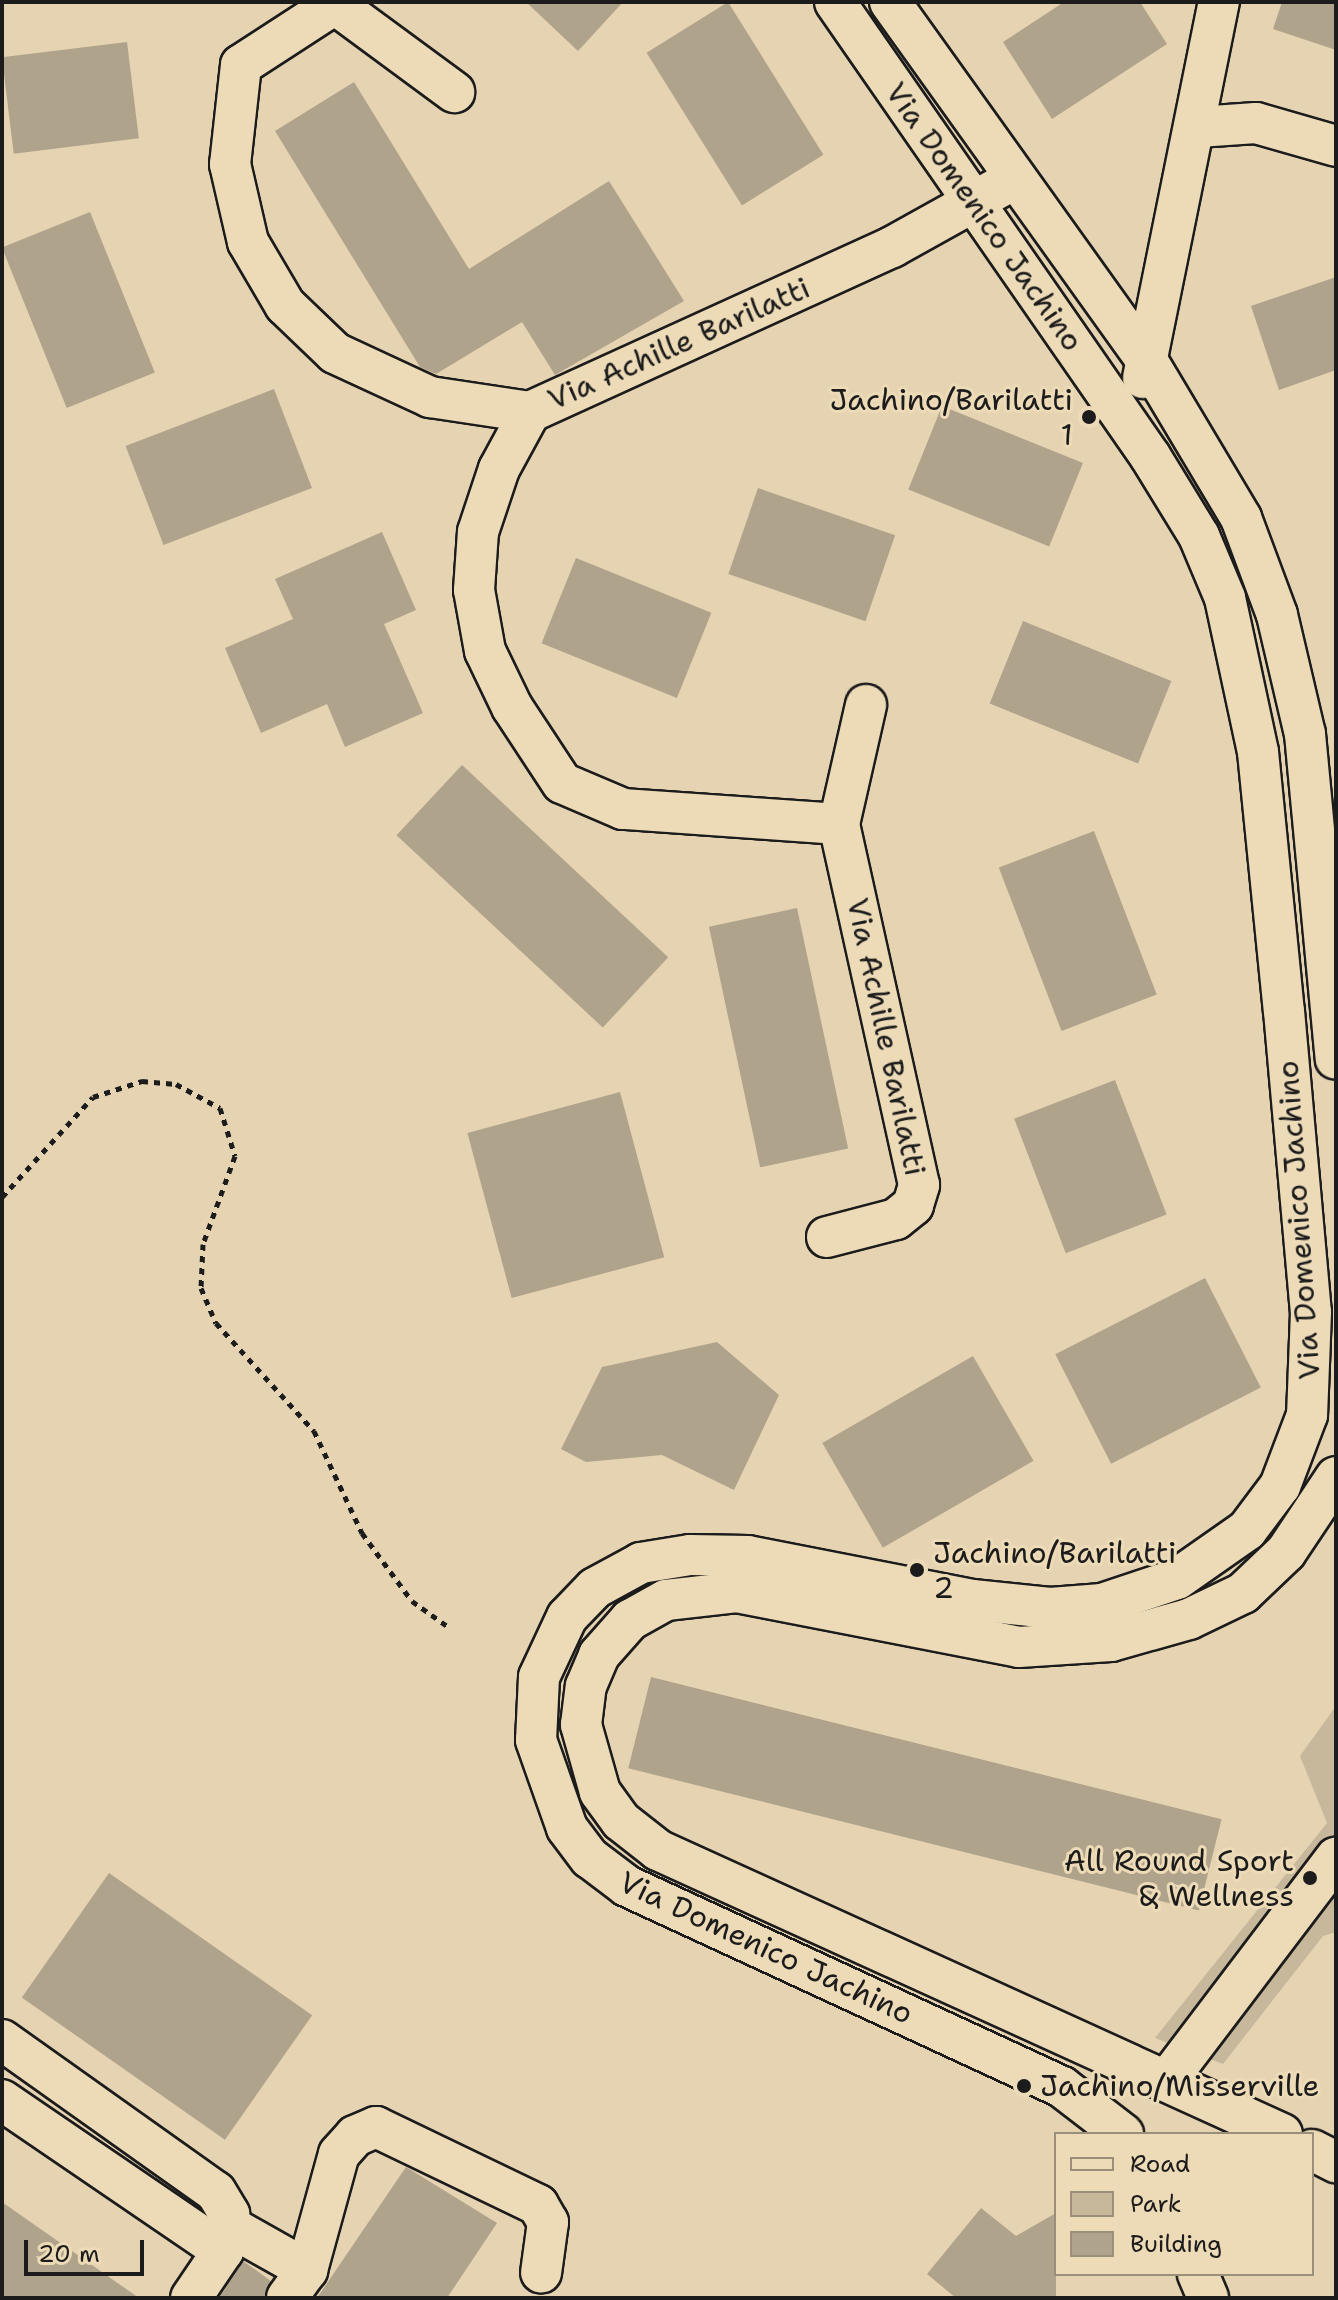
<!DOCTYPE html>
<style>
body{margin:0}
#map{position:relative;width:1338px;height:2300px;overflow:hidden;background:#e5d3b2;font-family:"Shantell Sans",sans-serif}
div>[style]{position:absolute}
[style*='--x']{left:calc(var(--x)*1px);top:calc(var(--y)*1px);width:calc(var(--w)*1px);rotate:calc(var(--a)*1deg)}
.green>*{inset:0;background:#c7b89c}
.building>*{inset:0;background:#b0a38b;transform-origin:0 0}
.path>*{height:5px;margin-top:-2.5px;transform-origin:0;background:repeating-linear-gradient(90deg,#1c1c1c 0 6px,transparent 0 12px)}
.roads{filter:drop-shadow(2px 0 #1c1c1c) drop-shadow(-2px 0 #1c1c1c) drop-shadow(0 2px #1c1c1c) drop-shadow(0 -2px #1c1c1c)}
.minor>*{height:40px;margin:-20px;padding:0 20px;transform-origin:20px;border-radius:20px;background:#eddbb8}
.dots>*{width:22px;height:22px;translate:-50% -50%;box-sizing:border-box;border:4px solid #eddbb8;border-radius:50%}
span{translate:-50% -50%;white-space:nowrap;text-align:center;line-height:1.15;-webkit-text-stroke:6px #eddbb8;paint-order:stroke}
.street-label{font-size:30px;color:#1c1c1c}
.poi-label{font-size:30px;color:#1c1c1c}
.right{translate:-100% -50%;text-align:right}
.left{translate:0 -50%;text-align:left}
.frame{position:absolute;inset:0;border:4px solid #1c1c1c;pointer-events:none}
.legend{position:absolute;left:1054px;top:2132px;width:260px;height:144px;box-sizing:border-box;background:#eddbb8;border:2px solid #998f7a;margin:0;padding:10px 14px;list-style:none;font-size:24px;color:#1c1c1c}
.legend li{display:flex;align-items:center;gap:16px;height:40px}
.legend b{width:40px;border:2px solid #998f7a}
.scale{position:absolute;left:24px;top:2240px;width:120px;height:36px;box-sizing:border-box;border:4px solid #1c1c1c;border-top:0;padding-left:10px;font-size:24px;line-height:28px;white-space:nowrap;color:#1c1c1c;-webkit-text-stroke:6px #eddbb8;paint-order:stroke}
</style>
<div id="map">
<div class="green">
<div style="clip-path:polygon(1336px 1706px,1336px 1932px,1323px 1936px,1223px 2064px,1155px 2038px,1327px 1823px,1300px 1756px)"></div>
</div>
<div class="building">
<div style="clip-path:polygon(526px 2px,623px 2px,578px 51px)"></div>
<div style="left:728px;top:2px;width:180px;height:96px;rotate:58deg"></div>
<div style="clip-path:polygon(1064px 2px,1140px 2px,1167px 44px,1052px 119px,1003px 42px)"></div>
<div style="clip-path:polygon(1282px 2px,1336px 2px,1336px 50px,1273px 29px)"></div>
<div style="left:127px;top:42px;width:97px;height:126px;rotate:83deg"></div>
<div style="clip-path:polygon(354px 82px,469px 269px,609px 181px,684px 301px,555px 375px,522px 322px,436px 374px,420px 367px,275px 131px)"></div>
<div style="left:90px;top:212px;width:173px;height:95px;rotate:68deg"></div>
<div style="clip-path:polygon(1336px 277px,1336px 370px,1279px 390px,1251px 306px)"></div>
<div style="left:274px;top:389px;width:106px;height:159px;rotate:69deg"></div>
<div style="left:942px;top:406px;width:152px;height:90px;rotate:22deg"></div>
<div style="left:758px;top:488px;width:145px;height:91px;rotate:19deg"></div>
<div style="clip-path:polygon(382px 532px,416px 610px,384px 624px,423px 713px,345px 747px,327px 704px,261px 733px,225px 648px,293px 619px,275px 579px)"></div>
<div style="left:576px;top:558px;width:146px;height:92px;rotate:22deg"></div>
<div style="left:1023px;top:621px;width:160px;height:89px;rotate:22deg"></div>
<div style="left:462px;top:765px;width:282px;height:96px;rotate:43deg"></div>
<div style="left:1094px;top:831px;width:175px;height:102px;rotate:69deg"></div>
<div style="left:797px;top:908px;width:246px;height:90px;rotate:78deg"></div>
<div style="left:1115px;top:1080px;width:144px;height:108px;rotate:69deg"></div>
<div style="left:620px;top:1092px;width:171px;height:158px;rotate:75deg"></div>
<div style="left:1205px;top:1278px;width:123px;height:168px;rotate:63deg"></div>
<div style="clip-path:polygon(717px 1342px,779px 1395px,734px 1490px,662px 1455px,586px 1462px,561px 1449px,602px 1367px)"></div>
<div style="left:973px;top:1356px;width:121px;height:174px;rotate:60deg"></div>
<div style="left:651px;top:1677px;width:588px;height:94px;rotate:14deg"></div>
<div style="left:109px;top:1873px;width:248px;height:152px;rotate:35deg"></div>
<div style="clip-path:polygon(406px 2167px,497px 2223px,447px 2298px,317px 2298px)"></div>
<div style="clip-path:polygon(2px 2202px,139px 2298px,2px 2298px)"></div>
<div style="clip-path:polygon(981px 2208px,1016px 2236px,1056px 2213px,1056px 2298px,956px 2298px,927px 2274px)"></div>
<div style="clip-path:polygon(243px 2261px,271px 2281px,264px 2298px,219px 2298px)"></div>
</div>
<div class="path">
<div style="--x:2;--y:1197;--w:135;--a:-47.7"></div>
<div style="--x:93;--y:1097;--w:52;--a:-18.1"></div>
<div style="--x:142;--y:1081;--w:34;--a:5"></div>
<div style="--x:176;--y:1084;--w:50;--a:28.6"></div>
<div style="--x:220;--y:1108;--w:50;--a:72.6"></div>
<div style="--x:235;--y:1156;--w:94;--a:110"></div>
<div style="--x:203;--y:1244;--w:44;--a:92.6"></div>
<div style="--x:201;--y:1288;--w:38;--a:67"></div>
<div style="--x:216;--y:1323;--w:146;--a:47.8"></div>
<div style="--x:314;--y:1431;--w:113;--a:64.8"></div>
<div style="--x:362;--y:1533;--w:84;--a:53.7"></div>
<div style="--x:412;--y:1601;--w:47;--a:35.4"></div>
</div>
<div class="roads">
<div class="minor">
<div style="--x:332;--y:2;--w:152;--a:36.4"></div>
<div style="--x:835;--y:2;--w:553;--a:55.25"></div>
<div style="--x:1150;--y:456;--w:94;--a:58.5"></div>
<div style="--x:1199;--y:536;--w:67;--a:67.2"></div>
<div style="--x:1225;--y:598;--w:157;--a:77.9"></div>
<div style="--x:1258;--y:752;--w:260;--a:84.3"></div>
<div style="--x:1284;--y:1011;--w:302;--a:84.9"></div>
<div style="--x:1311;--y:1312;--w:103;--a:92.2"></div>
<div style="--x:1307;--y:1415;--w:76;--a:110.8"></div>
<div style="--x:1280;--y:1486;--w:55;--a:126.9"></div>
<div style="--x:1247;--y:1530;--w:85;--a:145"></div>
<div style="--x:1177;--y:1579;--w:79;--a:161.6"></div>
<div style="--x:1102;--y:1604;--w:52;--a:175.6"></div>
<div style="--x:1050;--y:1608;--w:78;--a:-174.1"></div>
<div style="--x:972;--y:1600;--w:228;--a:-168.9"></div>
<div style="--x:748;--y:1556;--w:58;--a:-179"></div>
<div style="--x:690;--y:1555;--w:50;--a:170.7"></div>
<div style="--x:641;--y:1563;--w:52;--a:151.5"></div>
<div style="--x:595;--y:1588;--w:40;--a:134"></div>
<div style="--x:567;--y:1617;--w:66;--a:115"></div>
<div style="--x:539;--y:1677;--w:63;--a:92.7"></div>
<div style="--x:536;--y:1740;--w:93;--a:70.6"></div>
<div style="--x:567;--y:1828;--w:38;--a:53"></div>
<div style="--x:590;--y:1858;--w:46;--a:37.1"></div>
<div style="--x:627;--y:1886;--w:479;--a:24.8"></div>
<div style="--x:1062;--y:2087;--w:77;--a:37.6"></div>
<div style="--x:890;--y:2;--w:443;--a:54.4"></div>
<div style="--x:1148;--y:362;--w:182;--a:59.2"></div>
<div style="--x:1241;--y:518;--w:103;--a:69.6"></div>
<div style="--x:1277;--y:615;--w:122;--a:76.8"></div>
<div style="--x:1305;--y:734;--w:326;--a:84.6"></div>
<div style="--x:335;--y:4;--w:112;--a:147"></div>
<div style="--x:241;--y:65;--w:100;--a:96.3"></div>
<div style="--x:230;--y:164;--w:80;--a:77"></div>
<div style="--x:248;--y:242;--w:73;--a:59.6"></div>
<div style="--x:285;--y:305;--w:69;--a:43.8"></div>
<div style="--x:335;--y:353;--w:105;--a:24.9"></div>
<div style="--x:430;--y:397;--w:101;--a:8.5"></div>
<div style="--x:1198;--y:127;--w:58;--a:-3.9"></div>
<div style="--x:1256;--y:123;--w:83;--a:16"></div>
<div style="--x:1143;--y:378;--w:384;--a:-78.6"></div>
<div style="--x:839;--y:824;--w:122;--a:-77.2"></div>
<div style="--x:827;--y:1237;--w:71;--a:-14.6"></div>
<div style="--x:896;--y:1219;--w:22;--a:-39"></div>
<div style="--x:913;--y:1205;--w:21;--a:-73"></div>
<div style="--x:919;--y:1185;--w:370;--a:-102.5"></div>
<div style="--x:839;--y:824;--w:217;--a:-176"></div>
<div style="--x:623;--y:809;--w:66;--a:-156.9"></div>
<div style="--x:562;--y:783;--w:91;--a:-123.3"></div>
<div style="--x:512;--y:707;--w:62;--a:-115.7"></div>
<div style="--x:485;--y:651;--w:62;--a:-100.2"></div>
<div style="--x:474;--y:590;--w:58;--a:-86.1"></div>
<div style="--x:478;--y:532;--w:66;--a:-71.6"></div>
<div style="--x:499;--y:469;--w:65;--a:-61.5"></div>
<div style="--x:530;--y:412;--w:398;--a:-24.5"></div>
<div style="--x:892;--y:247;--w:140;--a:-29.1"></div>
<div style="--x:2;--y:2040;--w:262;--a:35.4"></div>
<div style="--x:216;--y:2192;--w:26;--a:59"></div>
<div style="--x:229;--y:2214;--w:37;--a:99"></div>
<div style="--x:223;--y:2251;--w:268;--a:-145.7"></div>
<div style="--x:1168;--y:2079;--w:278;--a:-52.8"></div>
<div style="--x:1282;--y:2134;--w:686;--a:-155.53"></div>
<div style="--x:658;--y:1850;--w:47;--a:-141.9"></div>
<div style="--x:621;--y:1821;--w:36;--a:-126"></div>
<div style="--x:600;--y:1792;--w:70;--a:-105.8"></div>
<div style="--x:581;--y:1725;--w:39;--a:-83"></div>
<div style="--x:586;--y:1686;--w:34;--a:-67"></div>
<div style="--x:599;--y:1655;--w:47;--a:-48.5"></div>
<div style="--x:630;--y:1620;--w:41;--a:-29.1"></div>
<div style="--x:666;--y:1600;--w:71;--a:-6.4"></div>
<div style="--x:737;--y:1592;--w:287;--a:11"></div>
<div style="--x:1019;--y:1647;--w:92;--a:-3.7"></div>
<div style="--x:1111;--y:1641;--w:81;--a:-15.8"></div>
<div style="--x:1189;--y:1619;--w:60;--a:-25.7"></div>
<div style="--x:1243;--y:1593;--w:59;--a:-43.6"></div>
<div style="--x:1286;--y:1552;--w:90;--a:-56.3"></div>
<div style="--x:1312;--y:2150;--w:27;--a:27"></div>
<div style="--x:229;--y:2226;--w:90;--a:29.4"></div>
<div style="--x:307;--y:2270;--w:34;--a:126"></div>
<div style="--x:307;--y:2270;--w:120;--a:-74.6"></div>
<div style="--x:339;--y:2154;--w:24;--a:-48"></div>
<div style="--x:355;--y:2136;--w:23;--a:-23"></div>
<div style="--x:376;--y:2127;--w:180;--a:25.7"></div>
<div style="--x:538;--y:2205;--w:20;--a:60"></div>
<div style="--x:548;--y:2222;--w:51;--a:97.8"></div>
<div style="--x:1198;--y:2274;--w:26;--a:67"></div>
<div style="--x:191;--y:2298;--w:57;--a:-55.8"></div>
</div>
</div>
<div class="dots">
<div style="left:1089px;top:417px;background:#1c1c1c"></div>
<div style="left:917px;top:1570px;background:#1c1c1c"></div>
<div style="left:1310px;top:1878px;background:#1c1c1c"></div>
<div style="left:1024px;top:2086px;background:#1c1c1c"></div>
</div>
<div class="street-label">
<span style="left:984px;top:217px;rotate:55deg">Via Domenico Jachino</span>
<span style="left:679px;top:344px;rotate:-24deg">Via Achille Barilatti</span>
<span style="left:886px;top:1037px;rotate:78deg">Via Achille Barilatti</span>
<span style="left:1299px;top:1220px;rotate:-94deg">Via Domenico Jachino</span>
<span style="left:766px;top:1948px;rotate:25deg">Via Domenico Jachino</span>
</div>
<div class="poi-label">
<span class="right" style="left:1073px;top:417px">Jachino/Barilatti<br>1</span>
<span class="left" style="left:933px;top:1570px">Jachino/Barilatti<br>2</span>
<span class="right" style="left:1294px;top:1878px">All Round Sport<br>&amp; Wellness</span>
<span class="left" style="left:1040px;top:2086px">Jachino/Misserville</span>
</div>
<div class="frame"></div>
<ul class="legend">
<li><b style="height:10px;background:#eddbb8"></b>Road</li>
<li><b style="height:22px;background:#c7b89c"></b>Park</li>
<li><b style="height:22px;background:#b0a38b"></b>Building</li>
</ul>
<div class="scale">20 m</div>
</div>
